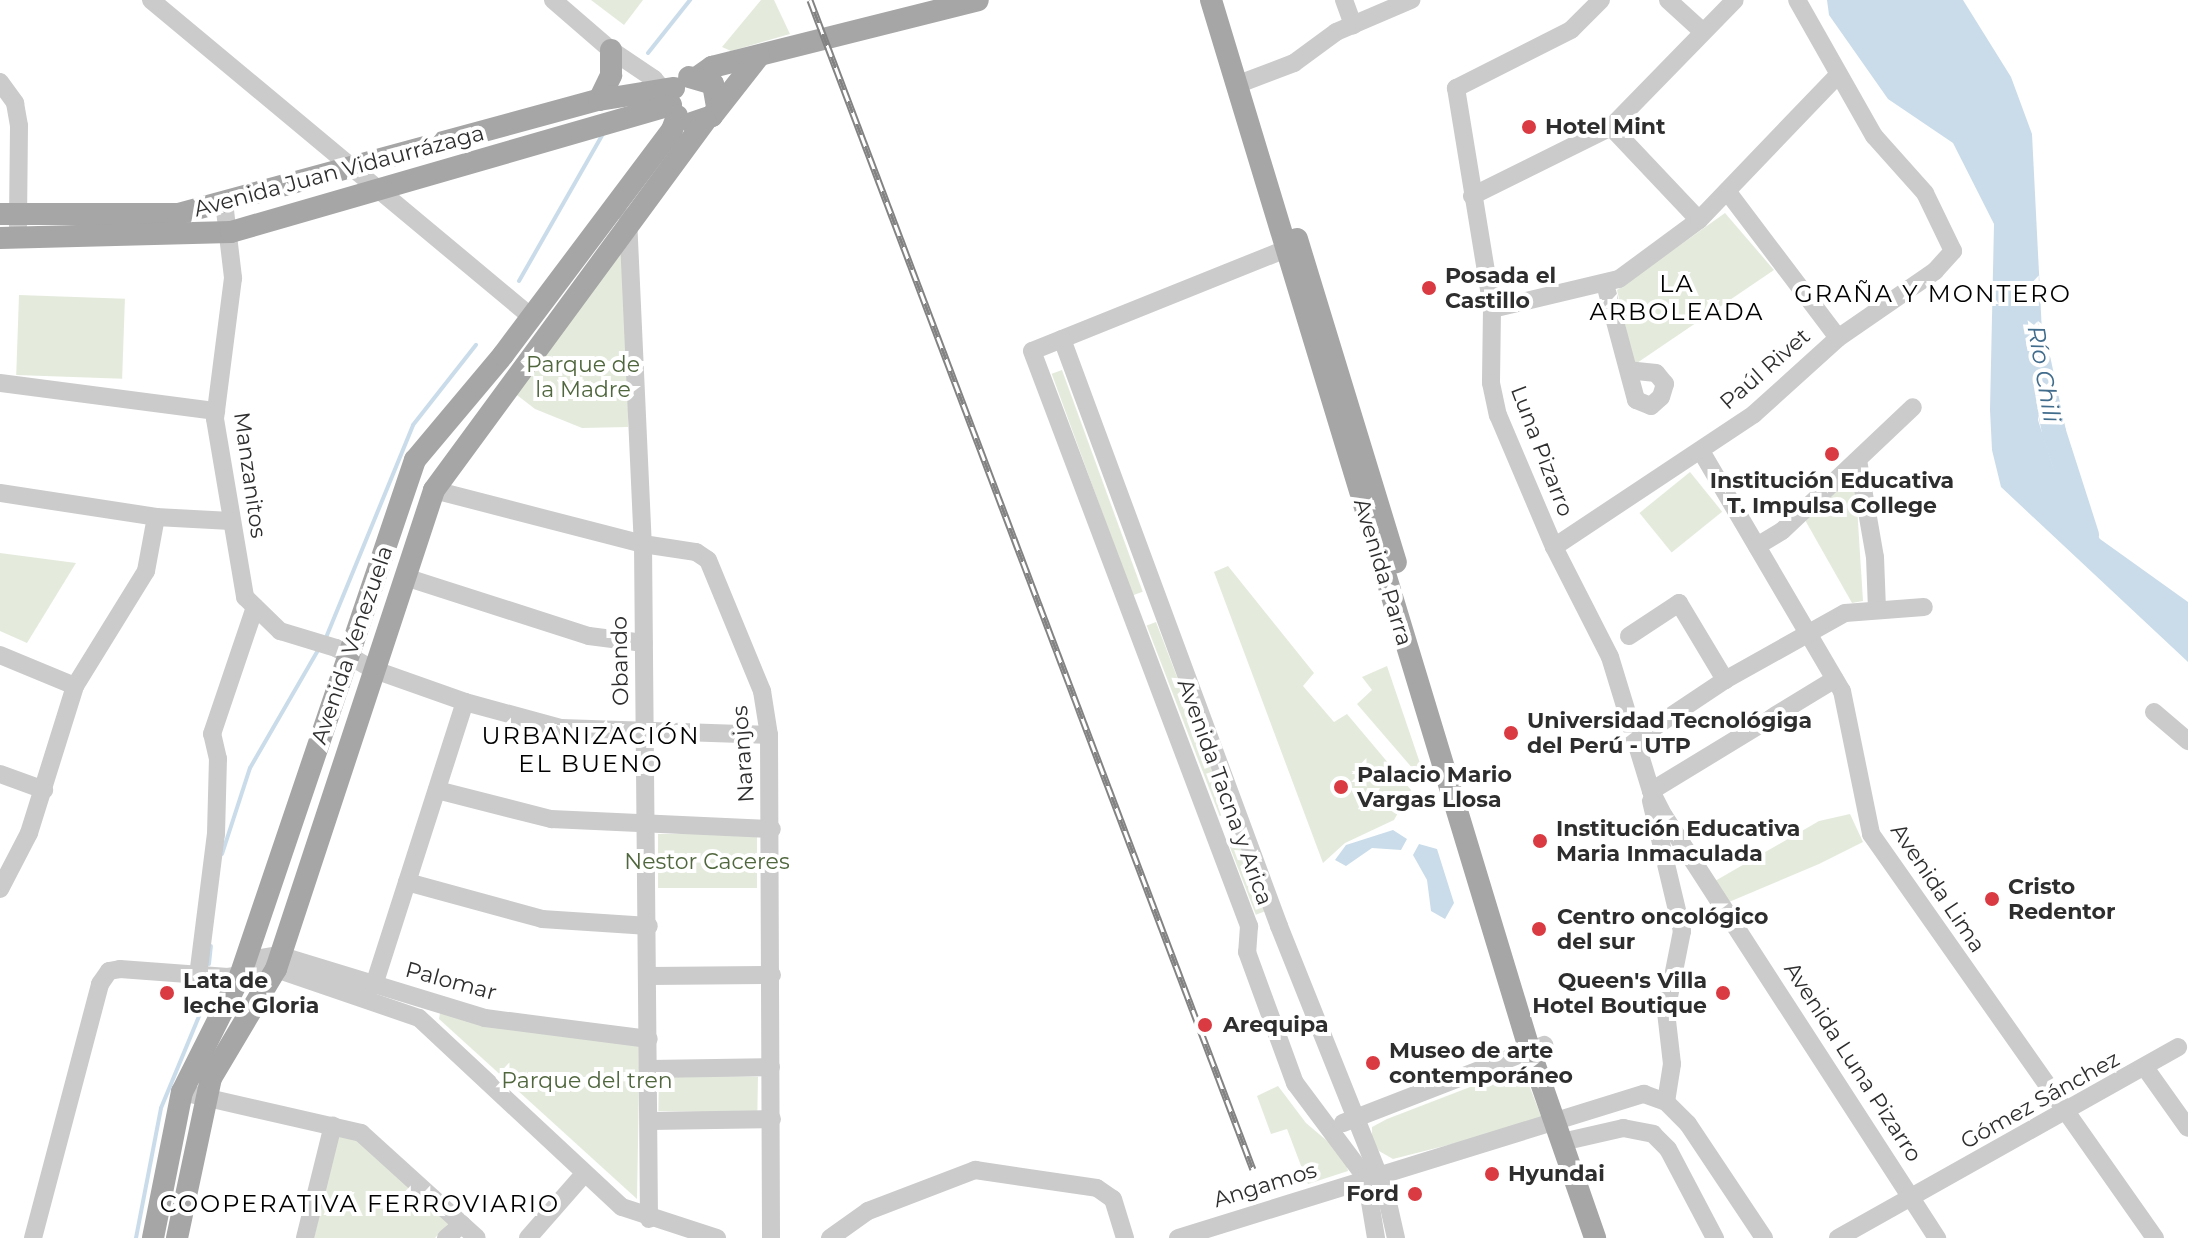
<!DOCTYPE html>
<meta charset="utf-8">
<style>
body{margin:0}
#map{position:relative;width:2188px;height:1238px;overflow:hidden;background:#fff;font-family:Montserrat,sans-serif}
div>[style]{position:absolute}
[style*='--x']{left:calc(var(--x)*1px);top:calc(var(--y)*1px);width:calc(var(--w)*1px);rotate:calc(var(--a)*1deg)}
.green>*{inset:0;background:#e4ebdd;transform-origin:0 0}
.water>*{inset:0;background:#cadcea}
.stream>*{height:4px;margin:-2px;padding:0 2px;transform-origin:2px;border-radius:2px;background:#cadcea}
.river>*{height:24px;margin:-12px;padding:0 12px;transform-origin:12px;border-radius:12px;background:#cadcea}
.minor>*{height:18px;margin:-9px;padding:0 9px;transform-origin:9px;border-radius:9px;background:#cbcbcb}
.major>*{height:22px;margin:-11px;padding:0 11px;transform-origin:11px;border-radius:11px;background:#a6a6a6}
.rail>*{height:7px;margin-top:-3.5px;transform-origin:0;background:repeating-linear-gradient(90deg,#fff 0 12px,#838383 0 24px);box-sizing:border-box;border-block:2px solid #838383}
.dots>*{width:22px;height:22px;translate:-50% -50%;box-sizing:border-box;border:4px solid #fff;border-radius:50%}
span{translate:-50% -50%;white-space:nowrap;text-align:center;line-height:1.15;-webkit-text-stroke:8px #fff;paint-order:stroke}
.poi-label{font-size:22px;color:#2e2e2e;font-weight:700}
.left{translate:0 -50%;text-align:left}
.right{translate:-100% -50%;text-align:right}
.street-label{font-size:22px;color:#2e2e2e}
.park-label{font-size:22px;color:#50673e}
.neighbourhood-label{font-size:24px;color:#000;letter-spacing:2px}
.water-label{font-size:24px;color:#416c8c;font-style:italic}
</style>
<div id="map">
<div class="green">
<div style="clip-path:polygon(591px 0,643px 0,624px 25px)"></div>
<div style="clip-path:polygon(761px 0,774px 0,790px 34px,731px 51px,722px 47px)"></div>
<div style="clip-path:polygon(1725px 213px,1774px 270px,1634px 365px,1617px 290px)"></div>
<div style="clip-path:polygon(618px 252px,628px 259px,628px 427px,582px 428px,535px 409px,513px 392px)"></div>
<div style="left:19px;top:295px;width:106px;height:80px;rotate:2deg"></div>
<div style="left:1062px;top:370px;width:236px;height:11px;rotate:70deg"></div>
<div style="left:1690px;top:472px;width:51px;height:65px;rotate:51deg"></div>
<div style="clip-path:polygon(1855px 475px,1863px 601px,1852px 603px,1805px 520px)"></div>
<div style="clip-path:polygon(0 553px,76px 563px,27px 643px,0 631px)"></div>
<div style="clip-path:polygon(1228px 566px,1314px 673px,1303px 686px,1334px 722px,1347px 714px,1411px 790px,1394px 820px,1345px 843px,1323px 863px,1214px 572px)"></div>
<div style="left:1156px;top:622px;width:204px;height:10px;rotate:69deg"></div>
<div style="clip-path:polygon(1387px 666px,1422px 769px,1420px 777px,1357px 704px,1372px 690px,1362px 677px)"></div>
<div style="clip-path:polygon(1850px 814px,1863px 842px,1819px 864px,1729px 902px,1715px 881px,1819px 821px)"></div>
<div style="left:757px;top:834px;width:54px;height:99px;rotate:90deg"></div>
<div style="left:1239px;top:843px;width:73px;height:10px;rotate:69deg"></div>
<div style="clip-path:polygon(441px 1007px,640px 1032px,637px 1199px,439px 1019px)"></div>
<div style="clip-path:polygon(1522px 1067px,1543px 1121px,1393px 1159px,1379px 1151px,1372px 1139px,1372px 1127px,1387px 1119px)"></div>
<div style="left:659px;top:1075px;width:99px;height:36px;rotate:1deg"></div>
<div style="clip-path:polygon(1278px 1086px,1306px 1123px,1345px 1156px,1348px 1171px,1308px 1184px,1287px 1129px,1271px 1134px,1257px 1096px)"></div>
<div style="clip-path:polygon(338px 1134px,363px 1141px,453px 1219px,435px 1238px,314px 1238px)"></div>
</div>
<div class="water">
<div style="clip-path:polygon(1827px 0,1963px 0,2011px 77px,2032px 134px,2043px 352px,2038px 420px,2055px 473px,2100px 539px,2188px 602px,2188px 662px,2001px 487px,1992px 450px,1990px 410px,1994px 224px,1953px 143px,1888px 99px,1829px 15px)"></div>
<div style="clip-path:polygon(1393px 830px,1407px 839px,1401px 850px,1372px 848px,1346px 866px,1335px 860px,1346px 845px)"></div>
<div style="clip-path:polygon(1419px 844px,1437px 849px,1454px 903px,1445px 919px,1431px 911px,1427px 880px,1413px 855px)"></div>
</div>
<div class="stream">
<div style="--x:648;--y:53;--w:68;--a:-51.6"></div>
<div style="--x:519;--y:281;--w:169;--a:-60.3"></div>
<div style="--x:325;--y:640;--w:232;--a:-67.7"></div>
<div style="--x:413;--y:425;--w:102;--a:-51.8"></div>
<div style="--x:222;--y:854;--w:90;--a:-72"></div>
<div style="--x:250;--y:768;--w:136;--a:-60"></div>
<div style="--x:209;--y:964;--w:18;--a:-84"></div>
<div style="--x:136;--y:1238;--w:132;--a:-79.1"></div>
<div style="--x:161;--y:1108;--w:115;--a:-67.5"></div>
</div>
<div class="river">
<div style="--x:2035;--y:343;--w:91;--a:77.9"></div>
<div style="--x:2054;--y:432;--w:108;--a:72.2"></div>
</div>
<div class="minor">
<div style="--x:151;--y:0;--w:495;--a:39.8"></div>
<div style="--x:553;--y:0;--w:77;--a:40.8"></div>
<div style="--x:611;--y:50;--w:52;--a:34"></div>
<div style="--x:654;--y:79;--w:25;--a:50"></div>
<div style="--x:1344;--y:0;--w:27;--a:70"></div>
<div style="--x:1601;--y:0;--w:42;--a:135"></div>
<div style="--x:1571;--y:30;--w:129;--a:153.2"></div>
<div style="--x:1456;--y:88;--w:224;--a:80.7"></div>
<div style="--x:1492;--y:309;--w:74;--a:90.8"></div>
<div style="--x:1491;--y:383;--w:33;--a:78"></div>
<div style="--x:1498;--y:415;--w:143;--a:67"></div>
<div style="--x:1554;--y:547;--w:123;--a:63"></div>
<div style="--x:1610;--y:657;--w:140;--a:73"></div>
<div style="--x:1651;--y:791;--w:28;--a:63"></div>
<div style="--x:1664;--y:816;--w:503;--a:57.1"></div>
<div style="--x:1668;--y:0;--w:46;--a:42.4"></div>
<div style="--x:0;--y:82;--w:26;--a:54"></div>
<div style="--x:15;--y:103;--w:23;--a:80"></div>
<div style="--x:19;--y:126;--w:100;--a:90.6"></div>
<div style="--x:1236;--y:85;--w:62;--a:-20.8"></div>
<div style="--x:1294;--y:63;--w:52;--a:-36.4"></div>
<div style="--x:1336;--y:32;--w:82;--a:-23.1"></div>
<div style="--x:1611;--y:127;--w:177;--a:-45.7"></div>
<div style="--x:1727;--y:191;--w:184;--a:52.9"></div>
<div style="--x:1472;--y:196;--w:155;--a:-26.4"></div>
<div style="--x:1611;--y:127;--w:128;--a:46.6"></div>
<div style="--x:224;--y:202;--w:77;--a:83.2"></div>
<div style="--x:233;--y:278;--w:142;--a:97.3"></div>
<div style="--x:215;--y:419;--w:181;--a:80.4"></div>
<div style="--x:245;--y:597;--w:49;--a:44.2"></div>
<div style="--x:280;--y:631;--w:59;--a:16.9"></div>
<div style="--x:336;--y:648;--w:42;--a:30.3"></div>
<div style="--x:372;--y:669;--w:99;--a:19.5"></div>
<div style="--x:465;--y:702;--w:99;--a:15.2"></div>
<div style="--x:561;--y:728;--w:208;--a:1.9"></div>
<div style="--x:628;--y:218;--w:326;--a:87.4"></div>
<div style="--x:643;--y:544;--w:675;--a:89.49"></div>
<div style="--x:1296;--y:245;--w:284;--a:158.1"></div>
<div style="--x:1032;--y:351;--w:615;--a:69.32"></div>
<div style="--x:1249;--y:926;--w:26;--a:94"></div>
<div style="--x:1247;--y:952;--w:140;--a:69.9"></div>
<div style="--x:1295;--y:1083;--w:119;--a:53.2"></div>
<div style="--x:1366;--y:1178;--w:61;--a:80.5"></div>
<div style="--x:1605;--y:284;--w:120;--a:75"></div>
<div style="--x:1636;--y:400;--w:16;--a:22"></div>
<div style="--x:1651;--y:406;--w:13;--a:-42"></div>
<div style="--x:1661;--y:397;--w:14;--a:-73"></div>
<div style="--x:1665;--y:384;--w:14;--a:-129"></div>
<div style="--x:1656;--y:373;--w:27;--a:-174"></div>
<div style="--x:1492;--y:309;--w:130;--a:-13.3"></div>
<div style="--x:1619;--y:279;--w:99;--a:-36.4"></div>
<div style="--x:1699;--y:220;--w:199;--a:-46.2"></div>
<div style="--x:1062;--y:339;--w:626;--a:69.71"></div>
<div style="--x:1279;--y:926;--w:289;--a:68.2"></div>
<div style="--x:1386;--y:1194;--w:45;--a:77.2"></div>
<div style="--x:0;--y:383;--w:218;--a:7.4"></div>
<div style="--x:1701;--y:451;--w:278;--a:59.6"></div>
<div style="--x:1842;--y:691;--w:146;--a:78.5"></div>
<div style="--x:1871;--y:834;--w:494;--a:54.9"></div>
<div style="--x:1858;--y:460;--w:98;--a:80.1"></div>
<div style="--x:1875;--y:557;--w:51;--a:87.8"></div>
<div style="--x:434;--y:490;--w:216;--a:14.5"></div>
<div style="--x:643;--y:544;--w:54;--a:8.6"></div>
<div style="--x:696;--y:552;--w:14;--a:34"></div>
<div style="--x:708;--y:560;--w:142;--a:67.6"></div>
<div style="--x:762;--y:691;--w:45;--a:81"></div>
<div style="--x:769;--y:735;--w:503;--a:89.77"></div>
<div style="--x:0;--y:493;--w:158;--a:8.7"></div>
<div style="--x:156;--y:517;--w:75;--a:3.1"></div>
<div style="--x:1757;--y:546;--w:29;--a:-31"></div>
<div style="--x:1782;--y:531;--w:180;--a:-43.4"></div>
<div style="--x:1554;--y:547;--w:240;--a:-33.6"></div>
<div style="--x:1754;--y:414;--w:113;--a:-42.1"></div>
<div style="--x:1838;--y:338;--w:118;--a:-34.6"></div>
<div style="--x:1935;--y:271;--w:27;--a:-48"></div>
<div style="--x:1953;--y:251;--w:64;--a:-115.8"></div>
<div style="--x:1925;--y:193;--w:76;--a:-131.8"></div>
<div style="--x:1874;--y:136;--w:156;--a:-119.5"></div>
<div style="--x:405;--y:577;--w:193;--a:17.8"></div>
<div style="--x:589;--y:636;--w:55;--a:7.3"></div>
<div style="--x:1629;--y:636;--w:60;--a:-33.4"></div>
<div style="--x:1679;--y:603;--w:90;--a:59.1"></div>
<div style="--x:0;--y:655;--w:81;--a:22.5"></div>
<div style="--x:2154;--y:712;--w:45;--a:40.5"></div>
<div style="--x:1638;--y:738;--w:105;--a:-33.7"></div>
<div style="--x:1725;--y:680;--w:137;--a:-29.2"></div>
<div style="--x:1845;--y:613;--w:79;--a:-4.3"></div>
<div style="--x:0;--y:774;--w:47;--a:20"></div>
<div style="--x:437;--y:790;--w:118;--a:14.3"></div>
<div style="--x:551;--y:819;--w:221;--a:2.6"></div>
<div style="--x:1651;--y:791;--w:215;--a:-31.3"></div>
<div style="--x:1651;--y:801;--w:134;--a:76.6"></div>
<div style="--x:1682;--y:931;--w:83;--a:101.2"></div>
<div style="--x:1666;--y:1012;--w:52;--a:83.4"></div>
<div style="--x:1672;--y:1064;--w:38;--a:99"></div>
<div style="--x:407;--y:882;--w:140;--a:15.3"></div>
<div style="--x:542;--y:919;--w:107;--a:3.7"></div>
<div style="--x:0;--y:889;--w:63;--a:-62.6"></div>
<div style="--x:29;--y:833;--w:154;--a:-72.6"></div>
<div style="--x:75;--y:686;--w:135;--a:-58.3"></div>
<div style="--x:146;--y:571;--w:55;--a:-79.5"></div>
<div style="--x:244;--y:961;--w:36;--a:-10"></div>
<div style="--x:279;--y:955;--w:215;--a:17"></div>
<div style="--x:485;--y:1018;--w:165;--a:7.3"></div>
<div style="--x:198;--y:976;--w:143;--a:-82.8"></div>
<div style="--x:216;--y:834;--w:75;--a:-88.5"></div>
<div style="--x:218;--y:759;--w:26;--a:-103"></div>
<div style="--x:212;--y:734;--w:134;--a:-71.3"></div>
<div style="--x:649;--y:976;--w:123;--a:-0.5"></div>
<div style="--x:374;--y:985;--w:297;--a:-72.2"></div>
<div style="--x:650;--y:1069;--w:121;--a:-0.9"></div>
<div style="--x:2146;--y:1069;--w:72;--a:54.6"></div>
<div style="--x:182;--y:1092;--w:184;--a:12.9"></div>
<div style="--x:361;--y:1133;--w:156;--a:42.2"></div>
<div style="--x:650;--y:1121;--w:122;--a:-0.9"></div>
<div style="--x:1343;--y:1123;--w:216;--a:-21.2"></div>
<div style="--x:1562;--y:1142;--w:63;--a:-12.9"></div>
<div style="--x:1623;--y:1128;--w:31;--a:11"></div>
<div style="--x:1653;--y:1134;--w:21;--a:45"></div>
<div style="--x:1668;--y:1149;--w:101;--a:62.2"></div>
<div style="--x:33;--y:1238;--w:263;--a:-75.2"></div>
<div style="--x:100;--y:984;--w:16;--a:-55"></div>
<div style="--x:109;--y:971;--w:11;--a:-10"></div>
<div style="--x:120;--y:969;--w:108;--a:4.2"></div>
<div style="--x:228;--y:977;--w:49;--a:-9.5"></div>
<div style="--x:276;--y:969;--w:151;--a:18.9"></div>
<div style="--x:419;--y:1018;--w:277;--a:43"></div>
<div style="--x:622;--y:1207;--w:100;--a:18.1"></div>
<div style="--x:305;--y:1238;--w:116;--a:-76.1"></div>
<div style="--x:446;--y:1238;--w:21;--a:-41"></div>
<div style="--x:528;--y:1238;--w:86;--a:-48.8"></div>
<div style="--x:830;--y:1238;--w:47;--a:-35.4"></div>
<div style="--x:868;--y:1211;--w:115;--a:-21"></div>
<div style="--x:975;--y:1170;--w:123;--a:8.4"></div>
<div style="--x:1097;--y:1188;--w:19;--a:35"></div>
<div style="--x:1113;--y:1199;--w:41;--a:72.9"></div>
<div style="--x:1178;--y:1238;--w:488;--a:-17.2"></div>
<div style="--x:1644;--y:1094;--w:23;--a:20"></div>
<div style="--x:1666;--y:1102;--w:31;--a:45"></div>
<div style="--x:1688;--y:1124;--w:137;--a:56.3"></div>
<div style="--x:1838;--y:1238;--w:390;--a:-29.3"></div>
</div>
<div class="major">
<div style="--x:1211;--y:0;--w:1098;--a:73.12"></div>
<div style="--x:1530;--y:1051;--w:198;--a:70.8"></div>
<div style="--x:699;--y:76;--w:16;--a:-35"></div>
<div style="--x:712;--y:67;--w:274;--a:-14.1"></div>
<div style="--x:689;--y:77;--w:25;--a:16"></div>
<div style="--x:713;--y:84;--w:23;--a:80"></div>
<div style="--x:599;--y:100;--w:28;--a:-64"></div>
<div style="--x:611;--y:75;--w:25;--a:-90"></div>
<div style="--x:692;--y:123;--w:21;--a:-19"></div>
<div style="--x:712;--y:116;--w:76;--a:-51.9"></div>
<div style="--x:0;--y:214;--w:178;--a:0"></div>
<div style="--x:178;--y:214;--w:436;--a:-15.2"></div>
<div style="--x:599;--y:100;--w:76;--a:-9.1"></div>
<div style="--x:0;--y:238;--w:231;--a:-1.5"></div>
<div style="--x:231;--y:232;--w:458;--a:-16.1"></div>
<div style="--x:1297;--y:239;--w:338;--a:73"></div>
<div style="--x:153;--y:1238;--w:149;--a:-78.8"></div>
<div style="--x:182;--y:1092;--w:130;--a:-63.4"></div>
<div style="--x:240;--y:976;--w:545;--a:-71.27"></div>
<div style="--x:415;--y:460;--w:137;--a:-50"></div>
<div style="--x:503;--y:355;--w:281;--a:-53.1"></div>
<div style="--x:672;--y:130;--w:15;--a:-70"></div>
<div style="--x:177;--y:1238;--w:164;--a:-78"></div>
<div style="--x:211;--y:1078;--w:127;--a:-59.2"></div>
<div style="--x:276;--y:969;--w:504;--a:-71.74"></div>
<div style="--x:434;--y:490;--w:458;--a:-53.7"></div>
</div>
<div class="rail">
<div style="--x:810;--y:0;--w:1250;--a:69.25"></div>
</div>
<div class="dots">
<div style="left:1529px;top:127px;background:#da3b42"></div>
<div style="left:1429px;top:288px;background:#da3b42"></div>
<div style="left:1832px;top:454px;background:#da3b42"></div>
<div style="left:1511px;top:733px;background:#da3b42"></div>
<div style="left:1341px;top:787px;background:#da3b42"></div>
<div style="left:1540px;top:841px;background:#da3b42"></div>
<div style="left:1992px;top:899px;background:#da3b42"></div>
<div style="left:1539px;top:929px;background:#da3b42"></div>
<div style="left:167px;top:993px;background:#da3b42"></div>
<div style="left:1723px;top:993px;background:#da3b42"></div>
<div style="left:1205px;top:1025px;background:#da3b42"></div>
<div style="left:1373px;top:1063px;background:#da3b42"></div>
<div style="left:1492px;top:1174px;background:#da3b42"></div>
<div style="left:1415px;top:1194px;background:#da3b42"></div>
</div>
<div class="poi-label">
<span class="left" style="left:1545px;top:127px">Hotel Mint</span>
<span class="left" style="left:1445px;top:288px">Posada el<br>Castillo</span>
<span style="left:1832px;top:493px">Institución Educativa<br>T. Impulsa College</span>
<span class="left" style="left:1527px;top:733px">Universidad Tecnológiga<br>del Perú - UTP</span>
<span class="left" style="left:1357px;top:787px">Palacio Mario<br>Vargas Llosa</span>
<span class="left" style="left:1556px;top:841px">Institución Educativa<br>Maria Inmaculada</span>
<span class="left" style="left:2008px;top:899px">Cristo<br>Redentor</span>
<span class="left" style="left:1557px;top:929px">Centro oncológico<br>del sur</span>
<span class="left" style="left:183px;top:993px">Lata de<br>leche Gloria</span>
<span class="right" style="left:1707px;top:993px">Queen's Villa<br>Hotel Boutique</span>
<span class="left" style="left:1223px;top:1025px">Arequipa</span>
<span class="left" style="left:1389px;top:1063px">Museo de arte<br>contemporáneo</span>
<span class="left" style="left:1508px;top:1174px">Hyundai</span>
<span class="right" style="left:1399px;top:1194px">Ford</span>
</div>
<div class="street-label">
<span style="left:339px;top:171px;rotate:-15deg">Avenida Juan Vidaurrázaga</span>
<span style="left:1765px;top:369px;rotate:-41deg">Paúl Rivet</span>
<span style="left:1542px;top:451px;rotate:69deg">Luna Pizarro</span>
<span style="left:250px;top:475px;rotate:82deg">Manzanitos</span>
<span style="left:1383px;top:572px;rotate:73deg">Avenida Parra</span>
<span style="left:352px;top:645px;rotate:-71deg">Avenida Venezuela</span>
<span style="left:620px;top:661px;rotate:-91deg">Obando</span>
<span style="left:743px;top:754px;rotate:-94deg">Naranjos</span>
<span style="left:1225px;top:792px;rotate:70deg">Avenida Tacna y Arica</span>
<span style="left:1938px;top:888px;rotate:56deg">Avenida Lima</span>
<span style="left:451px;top:981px;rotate:15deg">Palomar</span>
<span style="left:1853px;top:1062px;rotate:57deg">Avenida Luna Pizarro</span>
<span style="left:2040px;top:1100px;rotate:-29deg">Gómez Sánchez</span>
<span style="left:1265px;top:1185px;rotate:-17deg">Angamos</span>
</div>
<div class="park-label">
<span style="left:583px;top:377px">Parque de<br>la Madre</span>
<span style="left:707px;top:862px">Nestor Caceres</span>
<span style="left:587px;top:1081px">Parque del tren</span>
</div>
<div class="neighbourhood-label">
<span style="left:1677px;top:298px">LA<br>ARBOLEADA</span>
<span style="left:1933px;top:294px">GRAÑA Y MONTERO</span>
<span style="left:591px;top:750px">URBANIZACIÓN<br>EL BUENO</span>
<span style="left:360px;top:1204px">COOPERATIVA FERROVIARIO</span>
</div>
<div class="water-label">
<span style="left:2044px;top:374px;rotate:80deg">Río Chili</span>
</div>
</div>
